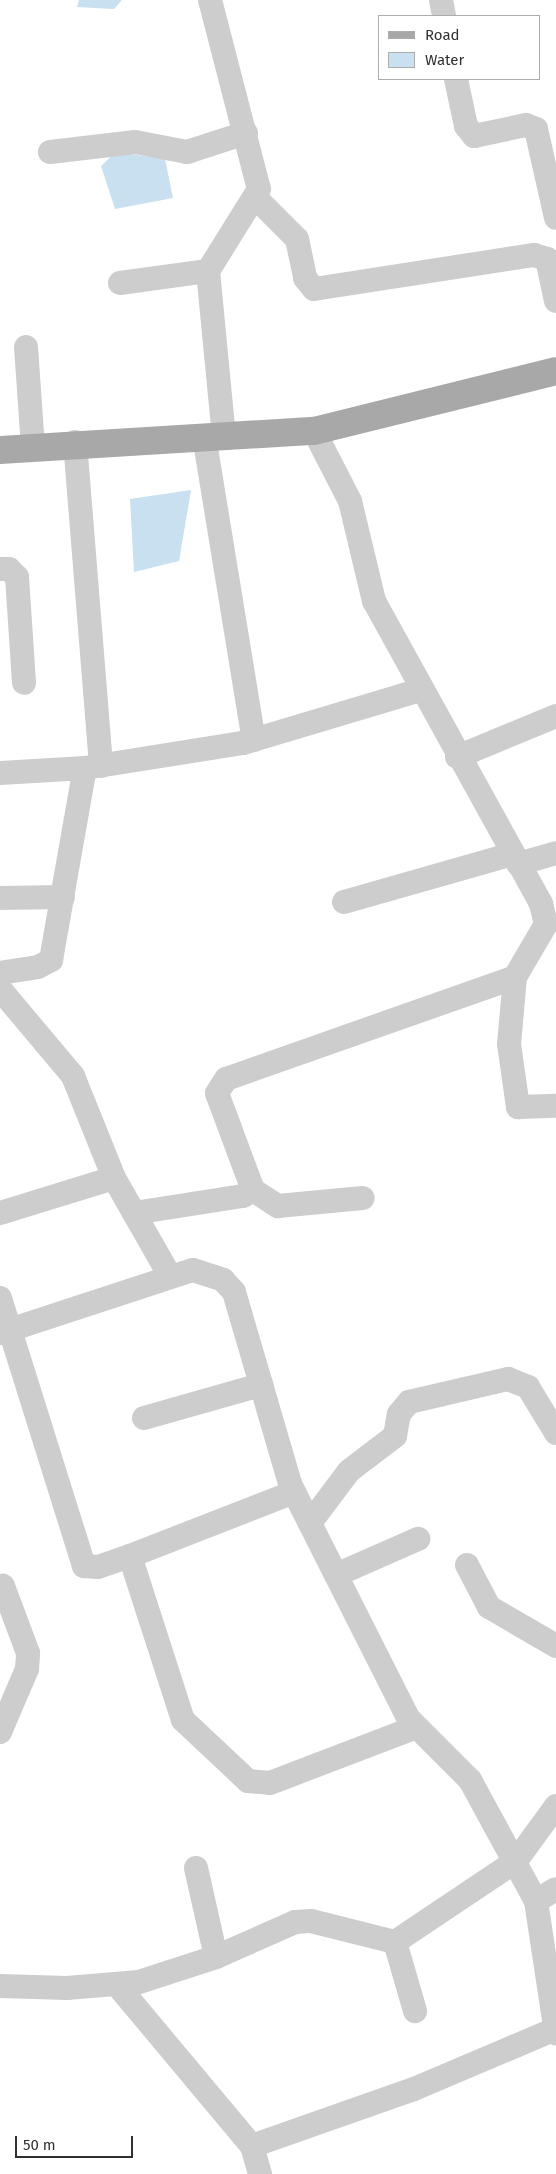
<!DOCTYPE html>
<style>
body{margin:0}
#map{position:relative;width:556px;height:2174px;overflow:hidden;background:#fff;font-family:"Fira Sans",sans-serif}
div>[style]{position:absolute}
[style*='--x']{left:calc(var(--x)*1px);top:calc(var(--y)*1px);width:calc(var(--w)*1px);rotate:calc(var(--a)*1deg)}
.water>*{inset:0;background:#c8e0ef}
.minor>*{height:24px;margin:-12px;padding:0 12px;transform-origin:12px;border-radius:12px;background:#cdcdcd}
.major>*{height:28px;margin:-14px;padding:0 14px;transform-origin:14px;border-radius:14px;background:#a8a8a8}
span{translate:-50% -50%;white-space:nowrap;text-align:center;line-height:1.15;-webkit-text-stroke:5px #fff;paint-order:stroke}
.legend{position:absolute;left:378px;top:15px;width:162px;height:65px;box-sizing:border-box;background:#fff;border:1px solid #acacac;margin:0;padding:6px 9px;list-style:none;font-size:15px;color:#303030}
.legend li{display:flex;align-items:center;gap:10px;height:25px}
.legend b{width:25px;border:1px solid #acacac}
.scale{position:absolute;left:15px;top:2136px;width:118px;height:22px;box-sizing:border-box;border:2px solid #303030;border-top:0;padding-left:6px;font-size:15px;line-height:18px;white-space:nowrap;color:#303030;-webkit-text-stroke:4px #fff;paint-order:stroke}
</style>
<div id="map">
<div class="water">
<div style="clip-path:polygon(79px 0,122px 0,114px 9px,77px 7px)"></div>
<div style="clip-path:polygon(116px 152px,165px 159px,173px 198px,115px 209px,101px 166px)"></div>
<div style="clip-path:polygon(191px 490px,179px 561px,134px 572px,130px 499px)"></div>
</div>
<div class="minor">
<div style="--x:210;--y:0;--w:195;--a:75.5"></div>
<div style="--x:259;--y:189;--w:97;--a:121.9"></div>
<div style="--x:208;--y:271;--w:167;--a:84.5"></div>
<div style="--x:441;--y:0;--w:16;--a:79"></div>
<div style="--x:456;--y:79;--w:48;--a:78"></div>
<div style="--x:466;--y:126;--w:13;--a:51"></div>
<div style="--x:474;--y:136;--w:53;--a:-11.9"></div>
<div style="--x:526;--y:125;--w:11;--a:22"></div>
<div style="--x:536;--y:129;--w:91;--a:77.3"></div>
<div style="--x:50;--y:152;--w:86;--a:-6.7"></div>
<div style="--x:135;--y:142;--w:53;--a:10.9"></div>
<div style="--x:187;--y:152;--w:62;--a:-17.9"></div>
<div style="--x:255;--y:197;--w:59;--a:45"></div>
<div style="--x:297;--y:239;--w:40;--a:78"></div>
<div style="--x:305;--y:278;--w:14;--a:51"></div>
<div style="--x:314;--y:289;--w:223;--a:-8.8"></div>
<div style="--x:534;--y:255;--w:14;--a:17"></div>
<div style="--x:547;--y:259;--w:43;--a:77.9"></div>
<div style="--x:120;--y:283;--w:89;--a:-7.8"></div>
<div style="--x:26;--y:347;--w:100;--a:86"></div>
<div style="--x:314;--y:431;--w:79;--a:62.8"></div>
<div style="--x:350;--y:501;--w:103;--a:76.5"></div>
<div style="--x:374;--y:601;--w:346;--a:61.1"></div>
<div style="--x:541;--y:904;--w:21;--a:76"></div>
<div style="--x:546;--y:924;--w:61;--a:120.3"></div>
<div style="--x:515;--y:977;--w:67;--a:95.1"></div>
<div style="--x:509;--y:1044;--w:64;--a:81.9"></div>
<div style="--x:518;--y:1107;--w:38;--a:-2"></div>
<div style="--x:204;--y:436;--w:308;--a:80.7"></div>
<div style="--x:75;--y:442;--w:325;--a:85.4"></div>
<div style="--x:0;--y:569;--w:9;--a:0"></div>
<div style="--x:9;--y:569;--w:11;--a:45"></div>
<div style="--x:17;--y:577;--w:106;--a:86.2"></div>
<div style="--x:457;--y:757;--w:107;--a:-22.5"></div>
<div style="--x:0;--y:773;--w:85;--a:-3.4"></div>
<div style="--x:85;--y:768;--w:160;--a:-9"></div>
<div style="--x:243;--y:743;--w:186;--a:-16.6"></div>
<div style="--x:518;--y:864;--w:40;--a:-16"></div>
<div style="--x:0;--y:898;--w:63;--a:-0.9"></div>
<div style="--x:344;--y:902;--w:175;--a:-15.9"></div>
<div style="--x:0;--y:973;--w:38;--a:-9"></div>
<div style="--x:38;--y:967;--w:15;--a:-28"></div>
<div style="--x:51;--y:960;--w:195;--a:-80"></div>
<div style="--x:0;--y:989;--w:114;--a:50"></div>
<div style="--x:73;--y:1076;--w:110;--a:68.1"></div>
<div style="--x:114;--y:1178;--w:113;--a:60.3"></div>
<div style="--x:253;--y:1190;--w:30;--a:33"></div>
<div style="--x:278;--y:1206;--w:85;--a:-5.4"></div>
<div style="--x:0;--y:1213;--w:119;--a:-17.1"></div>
<div style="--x:134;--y:1213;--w:110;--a:-8.9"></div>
<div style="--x:243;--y:1196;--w:12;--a:-31"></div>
<div style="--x:253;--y:1190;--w:103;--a:-110.4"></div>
<div style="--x:217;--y:1093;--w:17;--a:-57"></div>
<div style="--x:226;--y:1079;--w:306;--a:-19.4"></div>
<div style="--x:0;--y:1298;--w:281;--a:72.6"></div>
<div style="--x:84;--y:1566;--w:14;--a:4"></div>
<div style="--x:98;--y:1567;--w:34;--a:-19"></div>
<div style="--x:130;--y:1556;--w:176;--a:-21.3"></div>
<div style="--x:0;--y:1333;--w:203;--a:-18.1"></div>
<div style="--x:193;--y:1270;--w:32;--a:18"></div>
<div style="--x:223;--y:1280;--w:16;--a:47"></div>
<div style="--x:234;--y:1292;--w:200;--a:73.7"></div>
<div style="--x:290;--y:1484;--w:262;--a:63.2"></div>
<div style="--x:408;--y:1718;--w:88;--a:45"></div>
<div style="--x:470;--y:1780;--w:138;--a:61.4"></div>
<div style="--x:536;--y:1901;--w:134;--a:81.4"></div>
<div style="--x:144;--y:1418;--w:122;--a:-15.8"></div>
<div style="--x:310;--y:1523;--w:65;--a:-53.1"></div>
<div style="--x:349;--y:1471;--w:58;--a:-37.3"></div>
<div style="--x:395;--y:1436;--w:22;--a:-80"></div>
<div style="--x:399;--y:1414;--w:16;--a:-50"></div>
<div style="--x:409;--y:1402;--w:102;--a:-13.1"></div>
<div style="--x:508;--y:1379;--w:22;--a:22"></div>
<div style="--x:528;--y:1387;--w:54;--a:58.7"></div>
<div style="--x:130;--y:1556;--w:172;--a:72.1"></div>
<div style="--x:183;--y:1720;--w:89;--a:43.2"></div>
<div style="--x:248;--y:1781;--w:22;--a:5"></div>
<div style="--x:270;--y:1783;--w:154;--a:-20.9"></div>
<div style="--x:467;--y:1565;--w:47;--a:62.4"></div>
<div style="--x:489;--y:1607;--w:78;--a:30.2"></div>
<div style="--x:336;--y:1575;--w:90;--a:-23.7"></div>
<div style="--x:0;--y:1732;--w:69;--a:-66.8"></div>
<div style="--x:27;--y:1669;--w:16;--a:-86"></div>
<div style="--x:28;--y:1653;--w:72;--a:-110.5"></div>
<div style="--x:196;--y:1868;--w:91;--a:77.3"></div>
<div style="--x:536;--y:1901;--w:23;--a:-31"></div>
<div style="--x:395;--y:1942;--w:72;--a:73.8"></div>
<div style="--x:0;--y:1986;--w:67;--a:1.7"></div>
<div style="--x:67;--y:1988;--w:72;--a:-4.8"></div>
<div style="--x:139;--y:1982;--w:81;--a:-18"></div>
<div style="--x:216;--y:1957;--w:86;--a:-23.9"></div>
<div style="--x:295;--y:1922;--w:16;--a:-4"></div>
<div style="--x:311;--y:1921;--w:87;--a:14"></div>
<div style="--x:395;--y:1942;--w:146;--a:-33.8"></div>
<div style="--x:516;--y:1861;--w:68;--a:-54"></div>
<div style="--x:118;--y:1986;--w:209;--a:50.1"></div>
<div style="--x:252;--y:2146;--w:29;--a:74"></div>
<div style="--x:252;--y:2146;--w:172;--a:-19.4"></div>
<div style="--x:414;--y:2089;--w:151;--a:-23"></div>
</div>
<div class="major">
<div style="--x:0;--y:450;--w:315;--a:-3.5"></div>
<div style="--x:314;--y:431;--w:249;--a:-13.9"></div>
</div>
<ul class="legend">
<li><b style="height:6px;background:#a8a8a8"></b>Road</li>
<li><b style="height:14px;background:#c8e0ef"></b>Water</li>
</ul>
<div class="scale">50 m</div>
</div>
